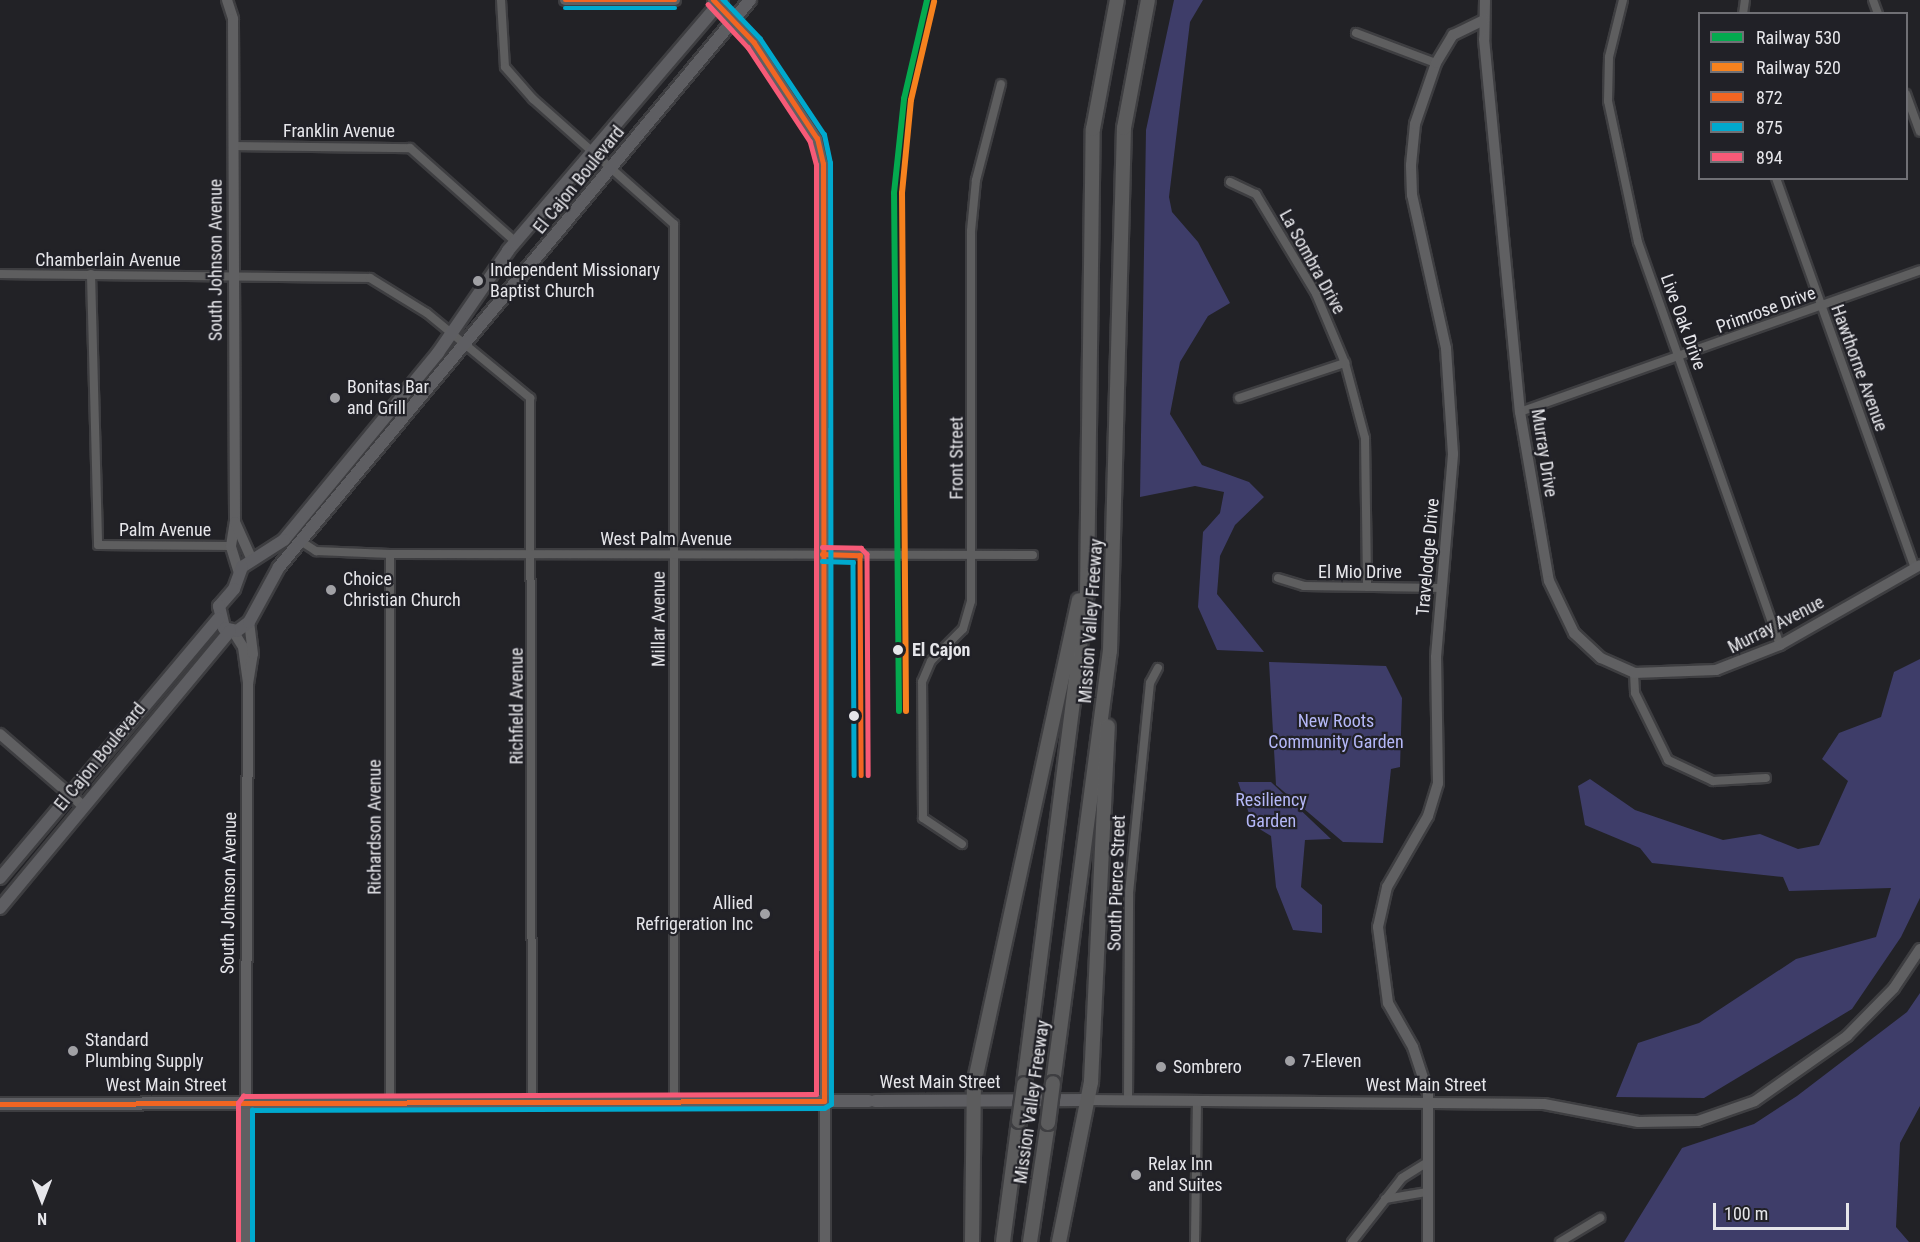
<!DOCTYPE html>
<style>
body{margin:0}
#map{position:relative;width:1920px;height:1242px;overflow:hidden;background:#222226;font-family:"Roboto Condensed",sans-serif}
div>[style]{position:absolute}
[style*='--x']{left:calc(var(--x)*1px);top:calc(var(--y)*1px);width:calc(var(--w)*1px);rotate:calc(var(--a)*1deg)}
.green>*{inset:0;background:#3e3d69}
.roads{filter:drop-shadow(2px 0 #3e3e41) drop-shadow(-2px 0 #3e3e41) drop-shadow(0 2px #3e3e41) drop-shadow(0 -2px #3e3e41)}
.street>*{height:8px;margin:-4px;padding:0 4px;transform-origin:4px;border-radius:4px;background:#5e5e5f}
.secondary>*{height:10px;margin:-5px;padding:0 5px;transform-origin:5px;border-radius:5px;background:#606062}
.primary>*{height:12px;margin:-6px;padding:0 6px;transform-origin:6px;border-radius:6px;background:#5e5e62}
.highway>*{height:14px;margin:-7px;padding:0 7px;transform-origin:7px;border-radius:7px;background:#5c5c5d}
.bridges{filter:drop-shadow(2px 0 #3e3e41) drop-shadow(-2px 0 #3e3e41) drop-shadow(0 2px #3e3e41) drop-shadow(0 -2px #3e3e41)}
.highway-bridge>*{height:14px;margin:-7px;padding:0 7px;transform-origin:7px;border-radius:7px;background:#5c5c5d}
.bus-1>*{height:4.5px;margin:-2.25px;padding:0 2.25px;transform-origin:2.25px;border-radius:2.25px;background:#f26522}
.bus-2>*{height:4.5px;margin:-2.25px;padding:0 2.25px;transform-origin:2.25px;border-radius:2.25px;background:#00a9ce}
.bus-3>*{height:4.5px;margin:-2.25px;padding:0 2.25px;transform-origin:2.25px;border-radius:2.25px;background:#f75a77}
.rail-1>*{height:6px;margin:-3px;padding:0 3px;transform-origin:3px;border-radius:3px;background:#04aa4f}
.rail-2>*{height:6px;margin:-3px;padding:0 3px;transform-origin:3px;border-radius:3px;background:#f6821e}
.dots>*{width:16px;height:16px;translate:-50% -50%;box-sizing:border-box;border:3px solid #212127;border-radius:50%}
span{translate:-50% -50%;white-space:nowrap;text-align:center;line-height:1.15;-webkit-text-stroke:4.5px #212127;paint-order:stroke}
.street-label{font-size:18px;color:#e6e6ea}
.poi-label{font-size:18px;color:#e6e6ea}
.left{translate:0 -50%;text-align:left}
.right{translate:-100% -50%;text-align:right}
.stop-label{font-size:18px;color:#e6e6ea;font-weight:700}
.park-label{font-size:18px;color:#b5b8f8}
.legend{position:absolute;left:1698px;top:12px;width:210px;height:168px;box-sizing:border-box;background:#212127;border:2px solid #707075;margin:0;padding:8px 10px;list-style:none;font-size:18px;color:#e6e6ea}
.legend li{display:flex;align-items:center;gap:12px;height:30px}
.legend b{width:30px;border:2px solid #707075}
.north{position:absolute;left:12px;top:1170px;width:60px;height:60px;-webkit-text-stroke:4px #212127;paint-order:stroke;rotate:180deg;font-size:16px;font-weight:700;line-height:24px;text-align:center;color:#e6e6ea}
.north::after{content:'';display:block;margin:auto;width:21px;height:27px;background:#e6e6ea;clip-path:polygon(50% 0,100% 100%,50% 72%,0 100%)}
.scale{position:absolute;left:1713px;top:1203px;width:136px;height:27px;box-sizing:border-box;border:3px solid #e6e6ea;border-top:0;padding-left:8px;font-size:18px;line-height:21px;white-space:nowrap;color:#e6e6ea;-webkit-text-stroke:4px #212127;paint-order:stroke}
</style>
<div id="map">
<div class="green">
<div style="clip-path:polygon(1174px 0,1203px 0,1190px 22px,1169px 197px,1172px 212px,1198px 242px,1230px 303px,1208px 316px,1180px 362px,1170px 414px,1202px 465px,1249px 482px,1264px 497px,1235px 525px,1220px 556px,1217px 594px,1264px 652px,1217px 650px,1198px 607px,1203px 532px,1220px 513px,1224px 492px,1195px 486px,1140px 497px,1146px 130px)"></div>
<div style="clip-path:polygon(1920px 659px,1920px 898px,1901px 937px,1852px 1009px,1704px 1098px,1616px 1097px,1638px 1043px,1699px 1023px,1796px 959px,1876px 937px,1891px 888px,1789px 891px,1783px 877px,1652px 863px,1640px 848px,1585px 825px,1578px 786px,1590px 779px,1635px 810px,1723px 840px,1760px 834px,1798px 849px,1819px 845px,1848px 781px,1822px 759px,1839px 733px,1881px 717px,1894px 672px)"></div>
<div style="clip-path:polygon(1269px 662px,1386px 666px,1402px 698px,1400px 767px,1391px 769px,1383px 843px,1343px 842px,1276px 785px)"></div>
<div style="clip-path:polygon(1238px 782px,1271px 782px,1331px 839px,1305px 840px,1301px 887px,1322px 905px,1322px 933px,1293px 930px,1276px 887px,1271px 836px,1253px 825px)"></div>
<div style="clip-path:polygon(1920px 993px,1920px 1106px,1900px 1143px,1896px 1227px,1909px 1242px,1624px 1242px,1682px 1148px,1754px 1124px,1797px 1096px,1907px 1012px)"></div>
</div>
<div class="roads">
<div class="street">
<div style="--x:501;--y:0;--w:67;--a:86.6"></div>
<div style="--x:505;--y:67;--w:43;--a:48.8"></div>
<div style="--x:533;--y:99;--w:188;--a:41.6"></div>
<div style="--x:674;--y:224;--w:875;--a:90"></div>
<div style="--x:1623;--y:0;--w:59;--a:103.8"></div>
<div style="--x:1609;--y:57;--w:44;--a:91.3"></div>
<div style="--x:1608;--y:101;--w:144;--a:78"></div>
<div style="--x:1638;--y:242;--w:427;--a:70.6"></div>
<div style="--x:1873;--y:0;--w:15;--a:70"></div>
<div style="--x:1743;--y:14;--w:14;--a:-82"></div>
<div style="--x:1356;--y:33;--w:85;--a:20.6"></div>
<div style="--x:1906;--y:94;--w:40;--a:69.8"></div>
<div style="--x:234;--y:146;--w:176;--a:0.7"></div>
<div style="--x:410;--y:148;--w:142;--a:41.6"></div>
<div style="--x:1776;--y:178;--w:414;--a:70.4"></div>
<div style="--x:1230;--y:182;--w:29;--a:25"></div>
<div style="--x:1256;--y:194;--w:117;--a:59"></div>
<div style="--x:1316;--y:294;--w:75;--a:67.2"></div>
<div style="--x:1345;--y:363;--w:78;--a:75.1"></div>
<div style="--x:1365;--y:438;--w:149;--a:89.2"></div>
<div style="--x:0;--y:274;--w:370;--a:0.6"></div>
<div style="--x:370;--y:278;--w:67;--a:31.6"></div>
<div style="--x:427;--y:313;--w:134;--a:39.5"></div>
<div style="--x:530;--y:398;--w:704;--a:89.84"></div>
<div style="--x:91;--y:274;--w:271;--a:88.5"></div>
<div style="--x:98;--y:545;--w:133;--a:0.4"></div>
<div style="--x:1239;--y:398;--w:112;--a:-18.3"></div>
<div style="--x:1520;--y:412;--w:424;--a:-19.5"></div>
<div style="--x:302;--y:542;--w:17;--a:33"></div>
<div style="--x:316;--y:551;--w:74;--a:2.3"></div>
<div style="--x:390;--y:554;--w:643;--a:0.09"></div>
<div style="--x:390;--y:554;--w:546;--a:90"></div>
<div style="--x:1278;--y:578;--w:27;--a:17"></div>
<div style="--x:1304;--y:586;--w:138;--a:0.8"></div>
<div style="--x:1634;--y:673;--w:20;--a:87"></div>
<div style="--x:1635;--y:693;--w:75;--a:63.8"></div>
<div style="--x:1668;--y:760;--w:50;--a:25"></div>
<div style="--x:1713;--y:781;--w:53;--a:-3.2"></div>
<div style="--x:962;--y:844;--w:47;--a:-146.3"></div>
<div style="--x:923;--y:818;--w:136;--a:-90.4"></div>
<div style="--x:922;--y:682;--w:23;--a:-67"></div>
<div style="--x:931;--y:661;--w:45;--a:-45"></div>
<div style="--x:963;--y:629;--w:29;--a:-74"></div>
<div style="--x:971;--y:601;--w:370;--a:-90"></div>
<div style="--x:971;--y:231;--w:51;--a:-84.4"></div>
<div style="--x:976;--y:180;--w:99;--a:-75.4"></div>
<div style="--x:1128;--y:1101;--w:208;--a:-89.7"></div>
<div style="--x:1129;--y:893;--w:211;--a:-84.3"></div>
<div style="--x:1150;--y:683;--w:17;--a:-62"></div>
<div style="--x:1385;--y:1199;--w:43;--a:-9.5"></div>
<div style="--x:1195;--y:1242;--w:141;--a:-89.2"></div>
<div style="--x:1352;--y:1242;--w:81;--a:-52"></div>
<div style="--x:1402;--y:1178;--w:31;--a:-32"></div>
<div style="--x:1560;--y:1242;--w:47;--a:-31"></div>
</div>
<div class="secondary">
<div style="--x:227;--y:0;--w:20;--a:72"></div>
<div style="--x:233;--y:19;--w:503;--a:89.77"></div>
<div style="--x:565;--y:0;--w:110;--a:0"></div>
<div style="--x:713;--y:0;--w:59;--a:46.4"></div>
<div style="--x:754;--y:43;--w:115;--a:56.7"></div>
<div style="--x:817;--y:139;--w:26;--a:77"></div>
<div style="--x:823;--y:164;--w:1078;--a:89.89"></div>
<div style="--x:1485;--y:0;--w:39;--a:91"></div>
<div style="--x:1484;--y:39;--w:375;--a:84.5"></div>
<div style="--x:1520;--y:412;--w:171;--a:80.3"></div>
<div style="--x:1549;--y:581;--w:58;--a:64.3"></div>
<div style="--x:1574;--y:633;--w:37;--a:43"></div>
<div style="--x:1601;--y:658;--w:36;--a:24"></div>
<div style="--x:1634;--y:673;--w:82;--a:-2.1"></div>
<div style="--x:1716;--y:670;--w:69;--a:-21.3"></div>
<div style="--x:1780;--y:645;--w:161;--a:-29.7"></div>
<div style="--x:239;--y:573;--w:28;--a:-107"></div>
<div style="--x:231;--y:546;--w:24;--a:-81"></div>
<div style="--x:235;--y:522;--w:42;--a:65.9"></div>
<div style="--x:233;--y:631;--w:19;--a:58"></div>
<div style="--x:243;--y:647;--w:37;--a:82"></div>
<div style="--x:248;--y:684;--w:30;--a:-81"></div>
<div style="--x:253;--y:654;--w:32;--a:-97"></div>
<div style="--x:0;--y:734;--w:110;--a:40.9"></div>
<div style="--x:1088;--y:1100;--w:456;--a:0.5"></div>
<div style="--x:1544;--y:1104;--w:96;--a:10.8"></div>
<div style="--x:1638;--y:1122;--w:60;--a:-1"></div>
<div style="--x:1698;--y:1121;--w:60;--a:-19.3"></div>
<div style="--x:1755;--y:1101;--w:113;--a:-35.2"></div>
<div style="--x:1847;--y:1036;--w:67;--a:-45.6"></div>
<div style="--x:1894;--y:988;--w:47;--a:-56.3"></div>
<div style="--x:245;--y:1242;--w:558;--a:-89.69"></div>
<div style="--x:1428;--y:1242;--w:149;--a:-90"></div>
<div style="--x:1428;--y:1093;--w:48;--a:-108.1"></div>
<div style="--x:1413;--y:1047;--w:51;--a:-119.6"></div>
<div style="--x:1388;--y:1003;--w:77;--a:-97.5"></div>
<div style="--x:1378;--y:927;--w:41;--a:-77.3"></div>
<div style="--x:1387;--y:887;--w:82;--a:-60"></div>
<div style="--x:1428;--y:816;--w:34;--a:-73"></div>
<div style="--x:1438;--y:783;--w:126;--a:-90.9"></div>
<div style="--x:1436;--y:657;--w:204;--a:-85.2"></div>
<div style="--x:1453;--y:454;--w:106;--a:-93.8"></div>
<div style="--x:1446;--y:348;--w:157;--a:-102.5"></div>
<div style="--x:1412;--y:195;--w:30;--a:-92"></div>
<div style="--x:1411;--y:165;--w:41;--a:-84.4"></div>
<div style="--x:1415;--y:124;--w:65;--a:-71"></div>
<div style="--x:1436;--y:63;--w:33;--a:-59"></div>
<div style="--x:1453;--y:35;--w:34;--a:-26"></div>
</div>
<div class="primary">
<div style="--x:722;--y:0;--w:330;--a:130.5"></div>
<div style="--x:508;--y:251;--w:124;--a:124.5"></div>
<div style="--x:438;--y:353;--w:242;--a:129.5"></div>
<div style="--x:284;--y:540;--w:50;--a:147.3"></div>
<div style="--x:242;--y:567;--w:23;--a:110"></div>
<div style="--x:234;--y:589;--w:23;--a:131"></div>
<div style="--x:219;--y:606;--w:23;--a:77"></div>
<div style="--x:224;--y:628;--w:13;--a:13"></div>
<div style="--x:237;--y:631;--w:15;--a:-37"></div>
<div style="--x:249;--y:622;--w:63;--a:-61.4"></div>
<div style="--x:279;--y:567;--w:737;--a:-50.28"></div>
<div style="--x:0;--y:878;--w:339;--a:-49.9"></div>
<div style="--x:0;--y:908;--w:360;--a:-50.3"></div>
<div style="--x:875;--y:1101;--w:213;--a:-0.3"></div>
<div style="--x:0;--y:1104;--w:869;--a:-0.2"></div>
</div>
<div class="highway">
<div style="--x:1053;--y:1083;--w:436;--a:-82.5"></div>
<div style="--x:1110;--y:651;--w:523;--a:-88.47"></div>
<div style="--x:1124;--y:128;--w:130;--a:-79.4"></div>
<div style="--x:1024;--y:1084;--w:494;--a:-82.7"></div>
<div style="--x:1087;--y:594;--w:465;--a:-89.3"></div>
<div style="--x:1093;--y:129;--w:131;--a:-79.5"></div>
<div style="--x:972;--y:1242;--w:157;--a:-89.3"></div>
<div style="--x:974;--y:1085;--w:496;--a:-77.8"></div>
<div style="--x:1003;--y:1242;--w:122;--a:-82.5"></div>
<div style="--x:1030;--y:1242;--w:120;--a:-81.4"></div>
<div style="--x:1059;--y:1242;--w:163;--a:-78.7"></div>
<div style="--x:1091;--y:1082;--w:356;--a:-87.3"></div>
</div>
</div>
<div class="bridges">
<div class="highway-bridge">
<div style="--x:1019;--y:1121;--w:37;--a:-82"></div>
<div style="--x:1048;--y:1123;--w:40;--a:-82.9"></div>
</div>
</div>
<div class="bus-1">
<div style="--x:565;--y:0;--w:110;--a:0"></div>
<div style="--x:822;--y:554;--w:38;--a:2"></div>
<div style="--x:860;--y:555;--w:220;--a:89.7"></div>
<div style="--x:0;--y:1104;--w:824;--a:-0.21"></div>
<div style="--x:824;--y:1101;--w:937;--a:-90.06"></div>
<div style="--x:823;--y:164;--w:26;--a:-103"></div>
<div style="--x:817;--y:139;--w:115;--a:-123.3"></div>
<div style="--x:754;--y:43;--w:59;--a:-133.6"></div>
</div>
<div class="bus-2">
<div style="--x:565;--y:8;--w:110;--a:0"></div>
<div style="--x:822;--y:561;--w:31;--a:2"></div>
<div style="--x:853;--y:562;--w:213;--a:89.7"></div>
<div style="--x:252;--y:1242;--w:132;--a:-90"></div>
<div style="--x:252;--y:1110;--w:572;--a:-0.2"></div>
<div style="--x:824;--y:1108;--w:8;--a:-30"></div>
<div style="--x:831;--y:1104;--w:941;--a:-90.06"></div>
<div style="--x:830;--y:163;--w:29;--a:-102"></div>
<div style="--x:824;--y:135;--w:115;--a:-123.7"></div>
<div style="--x:760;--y:39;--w:54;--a:-133.5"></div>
</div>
<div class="bus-3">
<div style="--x:822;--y:547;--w:39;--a:1"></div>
<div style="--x:861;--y:548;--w:8;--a:45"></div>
<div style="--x:867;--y:554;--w:221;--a:89.7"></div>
<div style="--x:238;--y:1242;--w:139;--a:-90"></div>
<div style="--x:238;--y:1103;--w:9;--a:-54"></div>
<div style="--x:243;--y:1096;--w:573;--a:-0.2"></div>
<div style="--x:816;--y:1094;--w:929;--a:-90"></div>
<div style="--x:816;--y:165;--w:24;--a:-105"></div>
<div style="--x:810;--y:142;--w:113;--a:-123.4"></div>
<div style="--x:748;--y:48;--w:59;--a:-132.9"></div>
</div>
<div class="rail-1">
<div style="--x:899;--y:711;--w:518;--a:-90.55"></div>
<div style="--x:894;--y:193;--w:95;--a:-83.9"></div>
<div style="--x:904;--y:99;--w:102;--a:-76.9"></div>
</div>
<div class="rail-2">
<div style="--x:906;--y:711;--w:518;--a:-90.44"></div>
<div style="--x:902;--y:193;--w:93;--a:-84.5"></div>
<div style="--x:911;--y:100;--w:101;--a:-76.8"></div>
</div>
<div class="dots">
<div style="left:478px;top:281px;background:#a1a1a5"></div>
<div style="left:335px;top:398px;background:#a1a1a5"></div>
<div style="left:331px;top:590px;background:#a1a1a5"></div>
<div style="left:898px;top:650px;background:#e6e6ea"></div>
<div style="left:854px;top:716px;background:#e6e6ea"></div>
<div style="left:765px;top:914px;background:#a1a1a5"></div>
<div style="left:73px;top:1051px;background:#a1a1a5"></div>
<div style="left:1290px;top:1061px;background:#a1a1a5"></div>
<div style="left:1161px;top:1067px;background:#a1a1a5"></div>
<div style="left:1136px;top:1175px;background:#a1a1a5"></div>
</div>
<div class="street-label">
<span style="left:339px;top:131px">Franklin Avenue</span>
<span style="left:579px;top:180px;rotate:-51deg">El Cajon Boulevard</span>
<span style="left:108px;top:260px">Chamberlain Avenue</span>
<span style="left:216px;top:260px;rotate:-90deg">South Johnson Avenue</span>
<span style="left:1312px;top:262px;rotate:61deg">La Sombra Drive</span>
<span style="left:1766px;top:310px;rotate:-20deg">Primrose Drive</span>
<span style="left:1683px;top:322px;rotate:70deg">Live Oak Drive</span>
<span style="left:1859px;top:368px;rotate:70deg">Hawthorne Avenue</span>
<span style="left:1544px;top:453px;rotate:81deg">Murray Drive</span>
<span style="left:957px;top:458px;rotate:-90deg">Front Street</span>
<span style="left:165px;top:530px">Palm Avenue</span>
<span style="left:666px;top:539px">West Palm Avenue</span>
<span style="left:1428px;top:557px;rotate:-85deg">Travelodge Drive</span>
<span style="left:1360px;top:572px">El Mio Drive</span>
<span style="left:659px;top:619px;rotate:-90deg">Millar Avenue</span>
<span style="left:1091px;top:621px;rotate:-86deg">Mission Valley Freeway</span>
<span style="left:1776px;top:625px;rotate:-27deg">Murray Avenue</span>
<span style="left:517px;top:706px;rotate:-90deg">Richfield Avenue</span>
<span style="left:100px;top:757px;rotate:-51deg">El Cajon Boulevard</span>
<span style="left:375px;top:827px;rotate:-90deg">Richardson Avenue</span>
<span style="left:1117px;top:883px;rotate:-88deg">South Pierce Street</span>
<span style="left:229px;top:893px;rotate:-89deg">South Johnson Avenue</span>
<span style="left:940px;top:1082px">West Main Street</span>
<span style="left:166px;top:1085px">West Main Street</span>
<span style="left:1426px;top:1085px">West Main Street</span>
<span style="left:1032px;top:1102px;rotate:-82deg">Mission Valley Freeway</span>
</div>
<div class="poi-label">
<span class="left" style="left:490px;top:281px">Independent Missionary<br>Baptist Church</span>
<span class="left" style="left:347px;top:398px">Bonitas Bar<br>and Grill</span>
<span class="left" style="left:343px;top:590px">Choice<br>Christian Church</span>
<span class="right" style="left:753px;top:914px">Allied<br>Refrigeration Inc</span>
<span class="left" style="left:85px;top:1051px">Standard<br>Plumbing Supply</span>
<span class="left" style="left:1302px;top:1061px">7-Eleven</span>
<span class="left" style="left:1173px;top:1067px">Sombrero</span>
<span class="left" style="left:1148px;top:1175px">Relax Inn<br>and Suites</span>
</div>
<div class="stop-label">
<span class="left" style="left:912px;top:650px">El Cajon</span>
</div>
<div class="park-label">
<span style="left:1336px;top:732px">New Roots<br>Community Garden</span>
<span style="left:1271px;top:811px">Resiliency<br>Garden</span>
</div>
<ul class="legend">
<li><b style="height:8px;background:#04aa4f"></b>Railway 530</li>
<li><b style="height:8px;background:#f6821e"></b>Railway 520</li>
<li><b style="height:8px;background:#f26522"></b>872</li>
<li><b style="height:8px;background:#00a9ce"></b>875</li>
<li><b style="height:8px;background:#f75a77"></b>894</li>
</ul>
<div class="north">N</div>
<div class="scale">100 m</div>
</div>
